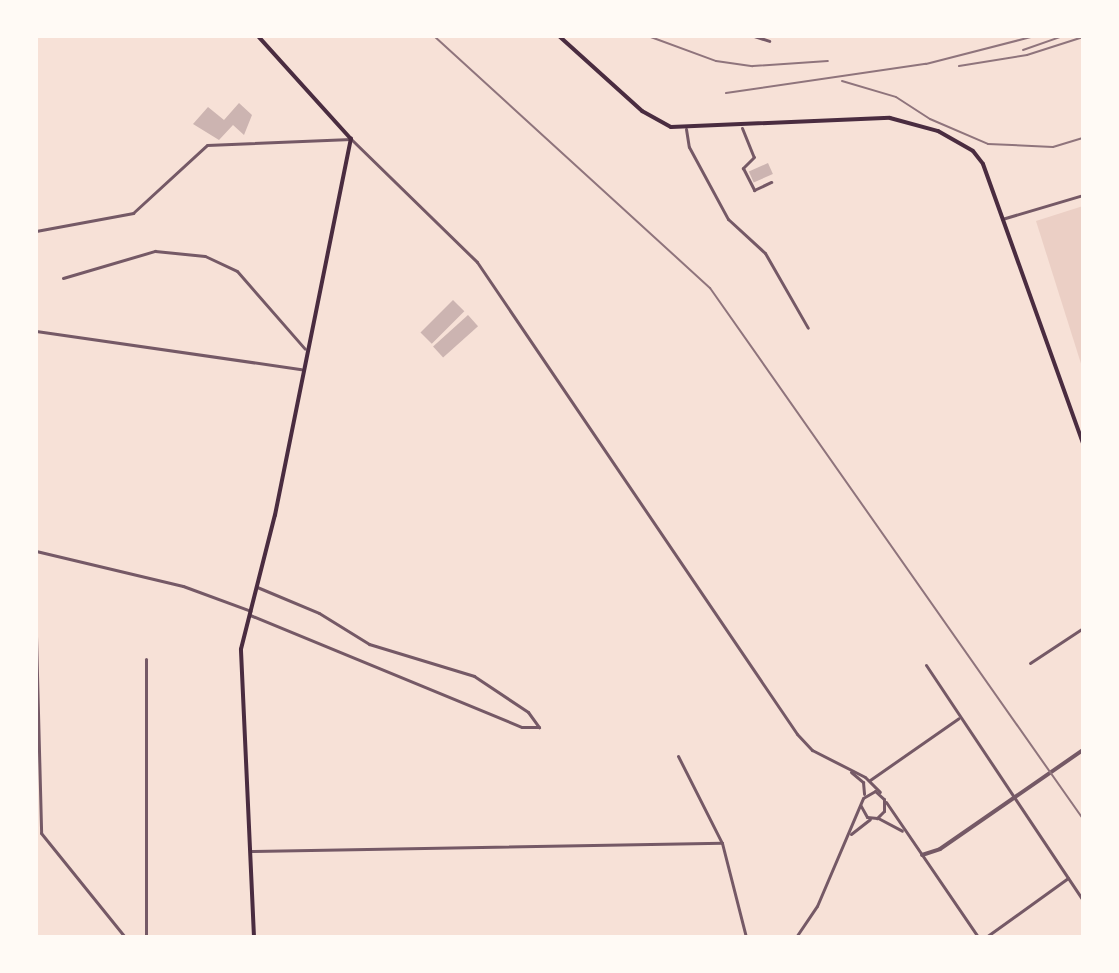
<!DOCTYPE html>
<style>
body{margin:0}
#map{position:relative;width:1119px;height:973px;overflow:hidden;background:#f7e1d7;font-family:Commissioner,sans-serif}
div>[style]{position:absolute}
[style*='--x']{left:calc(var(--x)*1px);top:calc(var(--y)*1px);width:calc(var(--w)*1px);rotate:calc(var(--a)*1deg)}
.green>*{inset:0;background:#ebcfc5}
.building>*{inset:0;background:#ccb4b1;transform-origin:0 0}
.minor>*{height:3px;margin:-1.5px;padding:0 1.5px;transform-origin:1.5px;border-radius:1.5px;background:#755966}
.tertiary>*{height:4px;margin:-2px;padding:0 2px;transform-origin:2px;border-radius:2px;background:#755966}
.secondary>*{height:4px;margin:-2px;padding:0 2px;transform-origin:2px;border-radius:2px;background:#4a2c40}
.rail>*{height:2px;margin:-1px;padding:0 1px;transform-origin:1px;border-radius:1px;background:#8f747c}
span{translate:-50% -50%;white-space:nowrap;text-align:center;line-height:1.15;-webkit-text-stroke:8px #fffaf5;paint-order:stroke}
.frame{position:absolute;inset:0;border:38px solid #fffaf5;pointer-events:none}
</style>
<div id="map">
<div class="green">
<div style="clip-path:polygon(1083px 206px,1083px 370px,1036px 221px)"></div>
</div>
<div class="building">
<div style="clip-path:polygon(239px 103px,252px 115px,244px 135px,233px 125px,219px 140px,193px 124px,208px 107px,224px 120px)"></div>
<div style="left:768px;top:163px;width:12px;height:21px;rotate:66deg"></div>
<div style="left:453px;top:300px;width:16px;height:46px;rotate:45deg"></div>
<div style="left:468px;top:315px;width:15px;height:47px;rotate:48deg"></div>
</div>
<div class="minor">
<div style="--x:754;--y:36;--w:16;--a:18"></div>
<div style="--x:742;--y:128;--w:31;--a:68"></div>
<div style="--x:754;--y:157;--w:16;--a:135"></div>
<div style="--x:743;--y:168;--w:25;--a:63"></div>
<div style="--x:754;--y:190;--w:19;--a:-25"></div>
<div style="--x:686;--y:129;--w:18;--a:81"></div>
<div style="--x:689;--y:147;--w:82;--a:61.6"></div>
<div style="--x:728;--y:219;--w:50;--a:42.6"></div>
<div style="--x:765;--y:253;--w:86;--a:60.2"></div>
<div style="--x:1002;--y:219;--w:84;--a:-16.5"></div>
<div style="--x:36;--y:231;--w:99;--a:-10.5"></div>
<div style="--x:133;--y:213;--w:100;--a:-42.6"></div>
<div style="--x:207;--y:145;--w:144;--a:-2.4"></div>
<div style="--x:351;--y:139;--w:176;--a:44.3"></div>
<div style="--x:477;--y:262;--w:570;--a:55.86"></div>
<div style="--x:797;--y:734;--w:22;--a:47"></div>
<div style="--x:812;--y:750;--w:59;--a:27"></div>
<div style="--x:865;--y:777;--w:21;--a:45"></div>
<div style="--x:63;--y:278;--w:96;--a:-16.4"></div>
<div style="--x:155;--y:251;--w:50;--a:5.7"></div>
<div style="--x:205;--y:256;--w:35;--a:25"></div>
<div style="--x:237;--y:271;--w:103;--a:48.9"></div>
<div style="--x:36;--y:331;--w:268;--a:8.2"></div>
<div style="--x:36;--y:551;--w:151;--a:13.4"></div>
<div style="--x:183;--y:586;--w:72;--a:20.2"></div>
<div style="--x:257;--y:587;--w:67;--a:22.8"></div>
<div style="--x:319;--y:613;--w:59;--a:31.8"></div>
<div style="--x:369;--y:644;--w:110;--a:16.9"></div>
<div style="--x:474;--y:676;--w:65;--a:33.7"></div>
<div style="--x:528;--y:712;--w:19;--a:54"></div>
<div style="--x:250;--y:615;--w:294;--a:22.4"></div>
<div style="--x:522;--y:727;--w:17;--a:0"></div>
<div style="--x:36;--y:636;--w:197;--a:88.5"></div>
<div style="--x:41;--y:833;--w:134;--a:51.1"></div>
<div style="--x:146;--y:659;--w:278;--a:90"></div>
<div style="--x:1030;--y:663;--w:64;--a:-33.4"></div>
<div style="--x:926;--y:665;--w:283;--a:56.3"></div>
<div style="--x:678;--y:756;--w:97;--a:63.2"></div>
<div style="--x:722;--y:843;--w:97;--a:75.7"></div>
<div style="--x:851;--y:772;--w:16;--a:40"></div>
<div style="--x:863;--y:782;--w:12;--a:85"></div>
<div style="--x:870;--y:780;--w:108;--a:-34.9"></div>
<div style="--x:886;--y:802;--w:163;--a:55.7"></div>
<div style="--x:878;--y:818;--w:27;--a:28"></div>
<div style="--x:851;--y:834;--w:24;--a:-38"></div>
<div style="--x:251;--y:851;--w:471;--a:-1"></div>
<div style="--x:796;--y:937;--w:37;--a:-56"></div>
<div style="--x:817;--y:906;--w:117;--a:-66.9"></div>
<div style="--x:863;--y:798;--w:14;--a:-30"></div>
<div style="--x:875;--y:791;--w:12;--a:42"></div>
<div style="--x:884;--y:799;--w:12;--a:90"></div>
<div style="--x:884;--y:811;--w:10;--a:135"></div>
<div style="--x:877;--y:818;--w:10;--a:-174"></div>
<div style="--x:867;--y:817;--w:13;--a:-119"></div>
<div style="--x:986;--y:937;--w:101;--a:-35.7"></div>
</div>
<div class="tertiary">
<div style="--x:922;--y:855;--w:19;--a:-18"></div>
<div style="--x:940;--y:849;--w:174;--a:-34.7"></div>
</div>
<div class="secondary">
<div style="--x:559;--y:36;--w:112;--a:42.1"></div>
<div style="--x:642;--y:111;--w:33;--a:29"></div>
<div style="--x:671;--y:127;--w:219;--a:-2.4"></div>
<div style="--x:890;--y:118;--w:50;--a:15.2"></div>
<div style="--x:938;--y:131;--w:40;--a:29.7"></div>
<div style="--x:973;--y:151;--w:16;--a:52"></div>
<div style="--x:983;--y:164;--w:297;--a:70.3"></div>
<div style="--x:254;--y:937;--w:288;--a:-92.6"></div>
<div style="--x:241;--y:649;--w:138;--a:-75.8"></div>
<div style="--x:275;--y:515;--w:384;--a:-78.6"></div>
<div style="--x:351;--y:139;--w:139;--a:-132.1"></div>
</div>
<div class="rail">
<div style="--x:434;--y:36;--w:374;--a:42.4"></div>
<div style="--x:710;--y:288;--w:649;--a:54.91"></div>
<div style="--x:648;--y:36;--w:72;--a:20.2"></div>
<div style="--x:716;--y:61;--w:37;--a:8"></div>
<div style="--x:753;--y:66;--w:75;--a:-3.8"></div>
<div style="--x:1023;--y:50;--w:42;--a:-19.3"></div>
<div style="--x:959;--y:66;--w:69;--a:-9.2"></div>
<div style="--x:1027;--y:55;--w:59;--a:-17.8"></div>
<div style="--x:842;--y:81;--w:56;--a:16.5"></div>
<div style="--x:896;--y:97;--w:40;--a:32.9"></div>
<div style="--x:930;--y:119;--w:63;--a:23.3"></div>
<div style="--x:988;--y:144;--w:65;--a:2.6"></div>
<div style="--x:1053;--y:147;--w:31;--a:-17"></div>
<div style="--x:726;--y:93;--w:202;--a:-8.3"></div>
<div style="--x:926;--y:64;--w:113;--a:-14.4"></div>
</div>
<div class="frame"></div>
</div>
